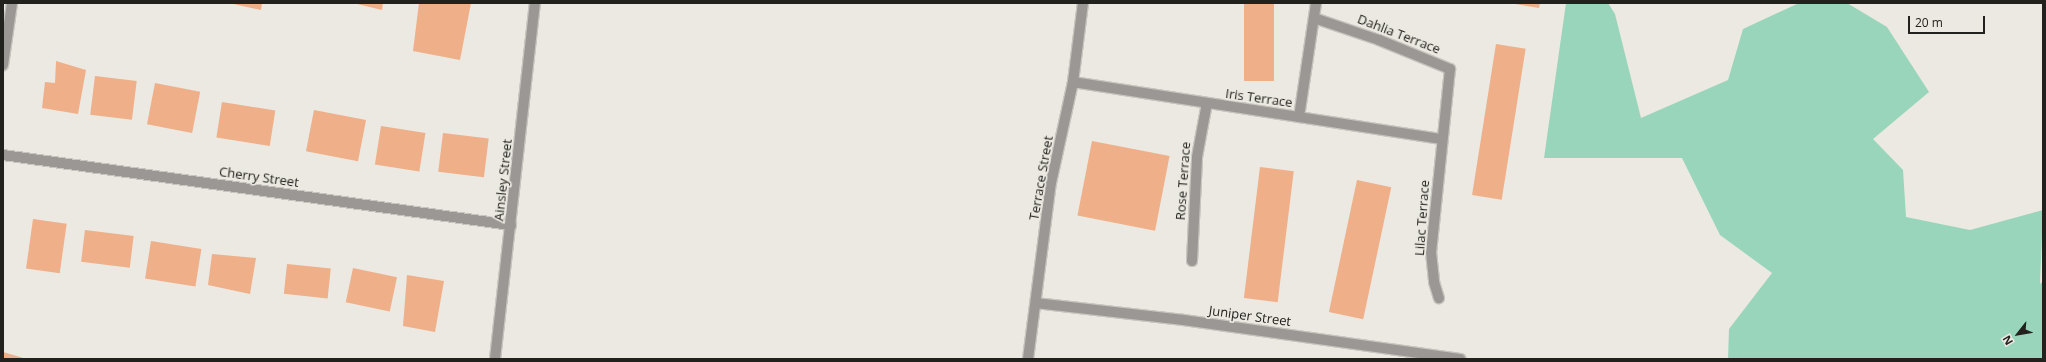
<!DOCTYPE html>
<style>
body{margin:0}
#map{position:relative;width:2046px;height:362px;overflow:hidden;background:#ebe9e1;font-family:"Open Sans",sans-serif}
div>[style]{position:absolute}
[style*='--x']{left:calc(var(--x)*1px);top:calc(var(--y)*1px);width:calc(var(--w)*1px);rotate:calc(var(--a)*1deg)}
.green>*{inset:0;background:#99d5ba}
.building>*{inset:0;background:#efaf89;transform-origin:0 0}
.roads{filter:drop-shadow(1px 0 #c7c5be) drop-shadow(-1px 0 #c7c5be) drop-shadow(0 1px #c7c5be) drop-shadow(0 -1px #c7c5be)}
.minor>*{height:10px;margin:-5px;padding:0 5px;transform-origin:5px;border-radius:5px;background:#9b9795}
span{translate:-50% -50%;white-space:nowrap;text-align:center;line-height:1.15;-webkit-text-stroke:3.5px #ebe9e1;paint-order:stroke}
.street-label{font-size:13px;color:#22211e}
.frame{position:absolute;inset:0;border:4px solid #22211e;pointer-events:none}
.north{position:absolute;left:1998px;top:314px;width:40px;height:40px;-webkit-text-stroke:3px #ebe9e1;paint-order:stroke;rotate:239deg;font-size:11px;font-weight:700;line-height:16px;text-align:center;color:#22211e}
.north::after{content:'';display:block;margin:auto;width:14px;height:18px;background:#22211e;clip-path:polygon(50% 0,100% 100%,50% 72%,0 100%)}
.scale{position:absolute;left:1908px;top:16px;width:77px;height:18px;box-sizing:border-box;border:2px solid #22211e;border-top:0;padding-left:5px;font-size:12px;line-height:14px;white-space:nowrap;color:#22211e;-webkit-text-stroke:3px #ebe9e1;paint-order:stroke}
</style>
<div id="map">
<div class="green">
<div style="clip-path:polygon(1566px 3px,1608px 3px,1615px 14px,1641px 118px,1728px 80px,1743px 29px,1799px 3px,1847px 3px,1887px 27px,1929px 92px,1873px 139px,1903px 170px,1906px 217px,1970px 230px,2043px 210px,2040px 284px,2043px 281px,2043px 359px,1728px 359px,1729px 329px,1772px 273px,1720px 235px,1682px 158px,1544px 158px)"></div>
</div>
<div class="building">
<div style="clip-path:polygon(229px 3px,262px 3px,261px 10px)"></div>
<div style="clip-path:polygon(353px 3px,383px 3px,382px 10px)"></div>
<div style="clip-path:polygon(419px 3px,471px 3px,460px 60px,413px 51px)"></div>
<div style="left:1244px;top:3px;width:30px;height:78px"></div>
<div style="clip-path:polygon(1509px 3px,1540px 3px,1539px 8px)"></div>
<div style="left:1496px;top:44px;width:30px;height:153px;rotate:9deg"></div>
<div style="clip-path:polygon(56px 61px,86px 70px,78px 114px,42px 108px,45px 82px,55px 83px)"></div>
<div style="left:95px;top:76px;width:42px;height:39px;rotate:7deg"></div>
<div style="left:155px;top:83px;width:46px;height:42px;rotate:11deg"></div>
<div style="left:222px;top:102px;width:54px;height:36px;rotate:9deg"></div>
<div style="left:314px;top:110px;width:53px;height:42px;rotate:11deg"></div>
<div style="left:381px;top:126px;width:45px;height:39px;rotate:9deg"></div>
<div style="left:443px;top:133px;width:46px;height:39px;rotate:7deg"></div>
<div style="left:1092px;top:141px;width:79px;height:76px;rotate:11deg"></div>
<div style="left:1260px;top:167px;width:34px;height:132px;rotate:7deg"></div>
<div style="left:1357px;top:180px;width:35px;height:135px;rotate:12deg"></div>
<div style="left:33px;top:219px;width:34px;height:50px;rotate:8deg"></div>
<div style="left:85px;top:230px;width:49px;height:32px;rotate:7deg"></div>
<div style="left:151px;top:241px;width:51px;height:38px;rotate:9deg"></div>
<div style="clip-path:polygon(212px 254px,256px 258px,250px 294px,208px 285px)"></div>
<div style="left:287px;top:264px;width:44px;height:30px;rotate:6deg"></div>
<div style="left:353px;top:268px;width:45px;height:35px;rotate:12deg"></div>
<div style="clip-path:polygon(407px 275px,444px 281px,435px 332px,403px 326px)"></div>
<div style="clip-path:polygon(3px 352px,27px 359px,3px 359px)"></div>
</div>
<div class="roads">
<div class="minor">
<div style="--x:1314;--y:18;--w:69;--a:18.7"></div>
<div style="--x:1379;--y:40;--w:77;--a:22.2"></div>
<div style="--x:1450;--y:69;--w:184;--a:95.9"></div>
<div style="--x:1431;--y:252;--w:30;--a:84"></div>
<div style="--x:1434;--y:282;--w:17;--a:73"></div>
<div style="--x:3;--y:65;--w:63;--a:-81.7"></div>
<div style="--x:1073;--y:82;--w:373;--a:8.8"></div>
<div style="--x:1299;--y:117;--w:115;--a:-81.5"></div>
<div style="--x:3;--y:155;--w:513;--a:7.85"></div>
<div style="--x:1192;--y:261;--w:104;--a:-87.2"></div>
<div style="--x:1197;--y:157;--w:55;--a:-79.5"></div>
<div style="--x:1036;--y:303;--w:148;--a:6.6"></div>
<div style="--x:1183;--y:320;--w:280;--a:8"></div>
<div style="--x:495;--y:359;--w:358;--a:-83.6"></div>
<div style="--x:1028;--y:359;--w:177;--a:-82.6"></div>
<div style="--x:1051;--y:183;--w:103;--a:-77.7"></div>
<div style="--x:1073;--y:82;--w:80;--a:-82.8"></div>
</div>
</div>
<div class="street-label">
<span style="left:1399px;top:34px;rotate:21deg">Dahlia Terrace</span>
<span style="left:1259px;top:98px;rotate:8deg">Iris Terrace</span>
<span style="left:259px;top:177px;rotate:8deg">Cherry Street</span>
<span style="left:1041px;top:178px;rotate:-80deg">Terrace Street</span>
<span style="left:503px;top:180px;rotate:-84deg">Ainsley Street</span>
<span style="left:1183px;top:181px;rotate:-86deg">Rose Terrace</span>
<span style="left:1422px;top:218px;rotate:-86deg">Lilac Terrace</span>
<span style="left:1250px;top:316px;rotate:8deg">Juniper Street</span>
</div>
<div class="frame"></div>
<div class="north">N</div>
<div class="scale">20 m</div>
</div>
